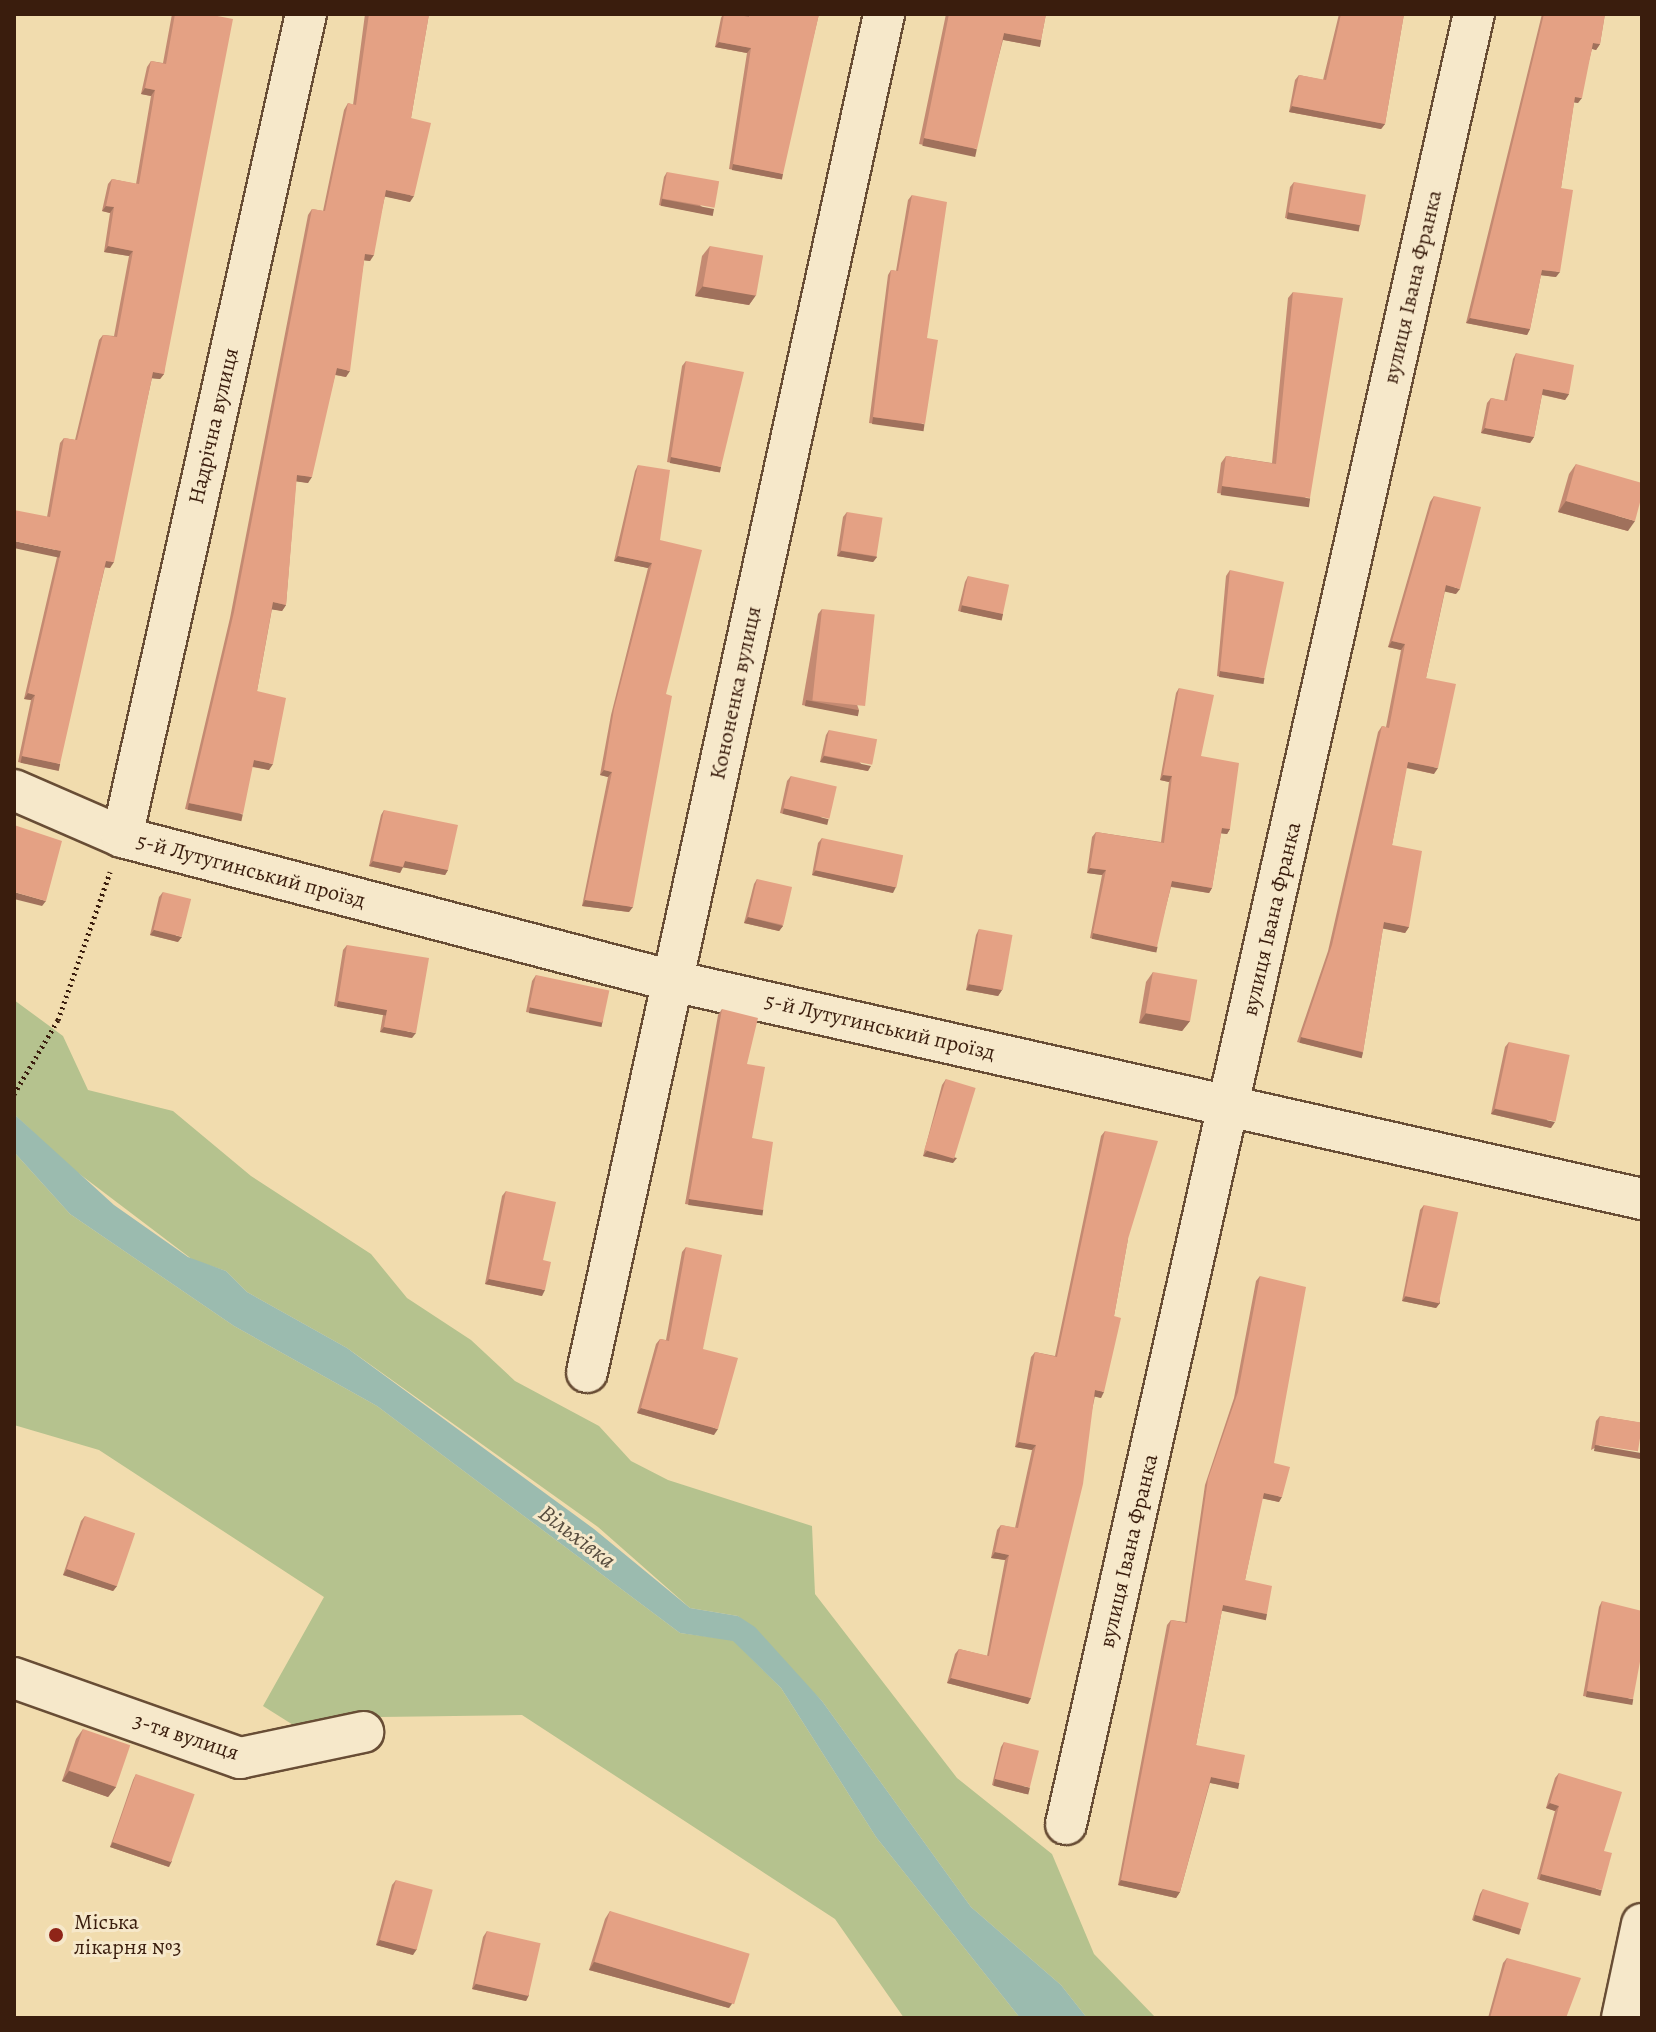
<!DOCTYPE html>
<meta charset="utf-8">
<style>
body{margin:0}
#map{position:relative;width:1656px;height:2032px;overflow:hidden;background:#f1dcae;font-family:Alegreya,serif}
div>[style]{position:absolute}
[style*='--x']{left:calc(var(--x)*1px);top:calc(var(--y)*1px);width:calc(var(--w)*1px);rotate:calc(var(--a)*1deg)}
.green>*{inset:0;background:#b5c28e}
.water>*{inset:0;background:#9bbbaf}
.path>*{height:5px;margin-top:-2.5px;transform-origin:0;background:repeating-linear-gradient(90deg,#3a1d0d 0 2px,transparent 0 6px)}
.roads{filter:drop-shadow(2px 0 #684d35) drop-shadow(-2px 0 #684d35) drop-shadow(0 2px #684d35) drop-shadow(0 -2px #684d35)}
.street>*{height:40px;margin:-20px;padding:0 20px;transform-origin:20px;border-radius:20px;background:#f6e8ca}
.wall>*{inset:0;background:#c48a72}
.shaded-wall>*{inset:0;background:#a0715c;transform-origin:0 0}
.building>*{inset:0;background:#e4a184;transform-origin:0 0}
.dots>*{width:22px;height:22px;translate:-50% -50%;box-sizing:border-box;border:4px solid #f6e8ca;border-radius:50%}
span{translate:-50% -50%;white-space:nowrap;text-align:center;line-height:1.15;-webkit-text-stroke:6px #f6e8ca;paint-order:stroke}
.street-label{font-size:22px;color:#3a1d0d}
.poi-label{font-size:22px;color:#3a1d0d}
.left{translate:0 -50%;text-align:left}
.water-label{font-size:24px;color:#574c3e;font-style:italic}
.frame{position:absolute;inset:0;border:16px solid #3a1d0d;pointer-events:none}
</style>
<div id="map">
<div class="green">
<div style="clip-path:polygon(14px 1000px,63px 1036px,88px 1090px,173px 1111px,251px 1176px,371px 1254px,407px 1298px,471px 1340px,515px 1381px,599px 1426px,631px 1461px,668px 1480px,812px 1526px,815px 1594px,957px 1778px,1052px 1854px,1094px 1954px,1156px 2018px,1087px 2018px,1061px 1985px,971px 1907px,822px 1701px,738px 1616px,690px 1608px,598px 1527px,347px 1348px,247px 1292px,226px 1271px,193px 1260px,69px 1166px,14px 1114px)"></div>
<div style="clip-path:polygon(14px 1152px,70px 1214px,234px 1326px,377px 1406px,680px 1633px,733px 1640px,781px 1688px,876px 1837px,1020px 2018px,904px 2018px,835px 1919px,522px 1715px,380px 1717px,298px 1728px,263px 1706px,324px 1597px,99px 1450px,14px 1425px)"></div>
</div>
<div class="water">
<div style="clip-path:polygon(14px 1114px,114px 1205px,188px 1257px,226px 1271px,247px 1292px,347px 1348px,594px 1529px,690px 1608px,738px 1616px,755px 1627px,822px 1701px,971px 1907px,1061px 1985px,1087px 2018px,1020px 2018px,876px 1837px,781px 1688px,733px 1641px,680px 1633px,377px 1406px,234px 1326px,70px 1214px,14px 1152px)"></div>
</div>
<div class="path">
<div style="--x:14;--y:1094;--w:86;--a:-59.3"></div>
<div style="--x:58;--y:1020;--w:157;--a:-70.6"></div>
</div>
<div class="roads">
<div class="street">
<div style="--x:14;--y:790;--w:118;--a:23.5"></div>
<div style="--x:122;--y:837;--w:570;--a:14.65"></div>
<div style="--x:673;--y:981;--w:993;--a:12.68"></div>
<div style="--x:122;--y:837;--w:843;--a:-77.4"></div>
<div style="--x:587;--y:1372;--w:1390;--a:-77.66"></div>
<div style="--x:14;--y:1678;--w:240;--a:19.5"></div>
<div style="--x:240;--y:1758;--w:126;--a:-11.9"></div>
<div style="--x:1066;--y:1824;--w:1855;--a:-77.3"></div>
<div style="--x:1622;--y:2018;--w:96;--a:-78"></div>
</div>
</div>
<div class="wall">
<div style="clip-path:polygon(172px 14px,207px 14px,164px 374px,160px 379px,152px 378px,110px 568px,105px 567px,56px 770px,18px 762px,31px 700px,24px 699px,57px 557px,47px 517px,60px 443px,64px 438px,75px 440px,99px 340px,103px 335px,114px 336px,129px 256px,104px 252px,110px 213px,102px 211px,108px 184px,112px 179px,136px 184px,151px 96px,141px 94px,147px 67px,151px 61px,163px 63px)"></div>
<div style="clip-path:polygon(365px 14px,429px 14px,411px 118px,410px 202px,385px 196px,370px 261px,364px 260px,346px 377px,335px 375px,308px 483px,296px 481px,286px 605px,282px 611px,272px 609px,257px 691px,269px 770px,252px 767px,239px 820px,185px 809px,230px 618px,308px 215px,312px 209px,323px 211px,344px 110px,348px 103px,353px 105px)"></div>
<div style="clip-path:polygon(723px 14px,734px 14px,746px 16px,746px 14px,819px 14px,779px 179px,729px 169px,747px 53px,715px 47px,721px 18px)"></div>
<div style="clip-path:polygon(946px 14px,1046px 14px,1041px 40px,1037px 46px,1003px 40px,973px 155px,919px 144px)"></div>
<div style="clip-path:polygon(1339px 14px,1404px 14px,1385px 124px,1381px 129px,1289px 112px,1295px 80px,1299px 75px,1323px 80px)"></div>
<div style="clip-path:polygon(1542px 14px,1605px 14px,1600px 44px,1596px 50px,1592px 49px,1578px 103px,1574px 102px,1561px 188px,1556px 277px,1541px 275px,1530px 329px,1527px 335px,1466px 323px)"></div>
<div style="clip-path:polygon(667px 172px,710px 215px,659px 205px,664px 177px)"></div>
<div style="clip-path:polygon(1294px 182px,1360px 225px,1357px 231px,1285px 218px,1290px 187px)"></div>
<div style="clip-path:polygon(912px 195px,922px 430px,869px 423px,888px 275px,891px 270px,896px 271px,908px 200px)"></div>
<div style="clip-path:polygon(710px 246px,756px 295px,749px 305px,695px 296px,702px 256px)"></div>
<div style="clip-path:polygon(1293px 292px,1306px 505px,1217px 493px,1221px 463px,1226px 456px,1272px 463px,1288px 298px)"></div>
<div style="clip-path:polygon(1516px 353px,1569px 394px,1565px 400px,1542px 395px,1534px 437px,1530px 443px,1481px 433px,1487px 403px,1491px 398px,1504px 401px,1513px 359px)"></div>
<div style="clip-path:polygon(686px 361px,717px 472px,667px 462px,682px 366px)"></div>
<div style="clip-path:polygon(1576px 464px,1628px 531px,1558px 512px,1569px 474px)"></div>
<div style="clip-path:polygon(638px 465px,660px 540px,666px 694px,629px 912px,582px 906px,608px 777px,600px 775px,611px 715px,648px 568px,614px 561px,635px 471px)"></div>
<div style="clip-path:polygon(1434px 496px,1456px 594px,1445px 591px,1426px 678px,1434px 774px,1406px 768px,1392px 845px,1409px 927px,1405px 933px,1383px 928px,1363px 1052px,1359px 1057px,1297px 1042px,1328px 951px,1378px 732px,1382px 726px,1386px 727px,1401px 650px,1388px 647px,1430px 502px)"></div>
<div style="clip-path:polygon(847px 512px,877px 557px,873px 562px,837px 556px,843px 517px)"></div>
<div style="clip-path:polygon(1230px 570px,1260px 683px,1217px 676px,1226px 576px)"></div>
<div style="clip-path:polygon(968px 576px,1003px 614px,1000px 620px,958px 611px,965px 582px)"></div>
<div style="clip-path:polygon(822px 609px,859px 710px,855px 715px,802px 705px,818px 614px)"></div>
<div style="clip-path:polygon(1179px 688px,1201px 756px,1230px 829px,1227px 834px,1221px 833px,1212px 888px,1209px 893px,1171px 887px,1154px 952px,1090px 938px,1102px 875px,1087px 873px,1092px 837px,1096px 832px,1161px 842px,1169px 782px,1160px 780px,1176px 693px)"></div>
<div style="clip-path:polygon(829px 730px,868px 771px,820px 762px,826px 735px)"></div>
<div style="clip-path:polygon(791px 776px,826px 824px,780px 813px,787px 781px)"></div>
<div style="clip-path:polygon(384px 810px,448px 870px,445px 875px,403px 867px,400px 873px,369px 866px,381px 815px)"></div>
<div style="clip-path:polygon(822px 838px,893px 893px,812px 875px,818px 843px)"></div>
<div style="clip-path:polygon(757px 879px,783px 926px,779px 931px,744px 923px,754px 884px)"></div>
<div style="clip-path:polygon(163px 892px,178px 942px,150px 935px,159px 897px)"></div>
<div style="clip-path:polygon(979px 929px,1002px 990px,998px 996px,966px 990px,976px 935px)"></div>
<div style="clip-path:polygon(347px 945px,412px 1038px,380px 1032px,383px 1015px,334px 1006px,343px 950px)"></div>
<div style="clip-path:polygon(1153px 972px,1190px 1021px,1182px 1031px,1139px 1023px,1146px 982px)"></div>
<div style="clip-path:polygon(536px 975px,603px 1021px,600px 1026px,526px 1012px,532px 981px)"></div>
<div style="clip-path:polygon(722px 1009px,747px 1064px,752px 1138px,763px 1210px,759px 1215px,685px 1204px,718px 1015px)"></div>
<div style="clip-path:polygon(1509px 1042px,1551px 1128px,1491px 1114px,1505px 1047px)"></div>
<div style="clip-path:polygon(946px 1079px,953px 1163px,923px 1156px,942px 1085px)"></div>
<div style="clip-path:polygon(1105px 1131px,1128px 1239px,1114px 1316px,1101px 1398px,1095px 1396px,1028px 1704px,947px 1683px,955px 1654px,959px 1649px,987px 1656px,1005px 1560px,991px 1558px,997px 1530px,1001px 1525px,1015px 1528px,1032px 1450px,1015px 1447px,1031px 1357px,1035px 1352px,1055px 1356px,1101px 1136px)"></div>
<div style="clip-path:polygon(506px 1191px,543px 1260px,542px 1296px,485px 1284px,502px 1196px)"></div>
<div style="clip-path:polygon(1424px 1205px,1440px 1303px,1436px 1308px,1402px 1301px,1420px 1210px)"></div>
<div style="clip-path:polygon(686px 1247px,703px 1349px,714px 1435px,637px 1413px,656px 1344px,660px 1339px,666px 1340px,682px 1252px)"></div>
<div style="clip-path:polygon(1260px 1276px,1274px 1463px,1279px 1502px,1262px 1498px,1245px 1580px,1267px 1614px,1263px 1619px,1222px 1610px,1196px 1745px,1239px 1783px,1236px 1788px,1210px 1783px,1180px 1892px,1176px 1898px,1118px 1885px,1167px 1625px,1171px 1620px,1185px 1622px,1205px 1485px,1234px 1398px,1256px 1281px)"></div>
<div style="clip-path:polygon(1600px 1416px,1642px 1423px,1591px 1450px,1596px 1421px)"></div>
<div style="clip-path:polygon(85px 1516px,117px 1586px,113px 1591px,63px 1575px,81px 1521px)"></div>
<div style="clip-path:polygon(1602px 1601px,1630px 1704px,1583px 1696px,1599px 1607px)"></div>
<div style="clip-path:polygon(83px 1729px,116px 1787px,108px 1797px,62px 1781px,76px 1739px)"></div>
<div style="clip-path:polygon(1004px 1742px,1026px 1794px,992px 1785px,1001px 1747px)"></div>
<div style="clip-path:polygon(1559px 1773px,1598px 1895px,1537px 1879px,1555px 1811px,1546px 1808px,1555px 1778px)"></div>
<div style="clip-path:polygon(136px 1774px,169px 1867px,110px 1847px,133px 1780px)"></div>
<div style="clip-path:polygon(396px 1880px,413px 1955px,376px 1945px,392px 1885px)"></div>
<div style="clip-path:polygon(1483px 1889px,1521px 1929px,1518px 1934px,1472px 1920px,1480px 1894px)"></div>
<div style="clip-path:polygon(610px 1911px,729px 2008px,589px 1970px,605px 1919px)"></div>
<div style="clip-path:polygon(487px 1931px,529px 1995px,526px 2001px,472px 1989px,483px 1937px)"></div>
<div style="clip-path:polygon(1507px 1958px,1566px 2018px,1488px 2018px,1503px 1963px)"></div>
</div>
<div class="shaded-wall">
<div style="left:1004px;top:33px;width:38px;height:7px;rotate:11deg"></div>
<div style="clip-path:polygon(719px 42px,751px 48px,747px 53px,715px 47px)"></div>
<div style="clip-path:polygon(1593px 43px,1600px 44px,1596px 50px,1589px 48px)"></div>
<div style="clip-path:polygon(145px 88px,155px 90px,151px 96px,141px 94px)"></div>
<div style="clip-path:polygon(1575px 97px,1582px 98px,1578px 103px,1571px 102px)"></div>
<div style="clip-path:polygon(1292px 106px,1385px 124px,1381px 129px,1289px 112px)"></div>
<div style="left:924px;top:138px;width:54px;height:8px;rotate:12deg"></div>
<div style="left:733px;top:164px;width:51px;height:6px;rotate:11deg"></div>
<div style="clip-path:polygon(386px 190px,414px 196px,410px 202px,382px 196px)"></div>
<div style="left:662px;top:199px;width:53px;height:7px;rotate:11deg"></div>
<div style="clip-path:polygon(106px 206px,114px 207px,110px 213px,102px 211px)"></div>
<div style="left:1288px;top:212px;width:73px;height:7px;rotate:10deg"></div>
<div style="clip-path:polygon(108px 246px,133px 251px,129px 256px,104px 252px)"></div>
<div style="clip-path:polygon(365px 254px,374px 255px,370px 261px,361px 260px)"></div>
<div style="clip-path:polygon(1542px 270px,1560px 272px,1556px 277px,1539px 275px)"></div>
<div style="clip-path:polygon(703px 286px,756px 295px,749px 305px,695px 296px)"></div>
<div style="clip-path:polygon(1470px 318px,1530px 329px,1527px 335px,1466px 323px)"></div>
<div style="clip-path:polygon(337px 368px,350px 371px,346px 377px,332px 374px)"></div>
<div style="clip-path:polygon(153px 372px,164px 374px,160px 379px,149px 378px)"></div>
<div style="clip-path:polygon(1543px 389px,1569px 394px,1565px 400px,1540px 394px)"></div>
<div style="left:873px;top:417px;width:52px;height:7px;rotate:8deg"></div>
<div style="clip-path:polygon(1485px 428px,1534px 437px,1530px 443px,1481px 433px)"></div>
<div style="left:671px;top:457px;width:51px;height:6px;rotate:11deg"></div>
<div style="clip-path:polygon(297px 475px,312px 477px,308px 483px,293px 481px)"></div>
<div style="left:1222px;top:486px;width:89px;height:9px;rotate:8deg"></div>
<div style="clip-path:polygon(1566px 501px,1635px 521px,1628px 531px,1558px 512px)"></div>
<div style="left:14px;top:541px;width:48px;height:7px;rotate:12deg"></div>
<div style="clip-path:polygon(841px 551px,877px 557px,873px 562px,837px 556px)"></div>
<div style="clip-path:polygon(618px 556px,652px 563px,648px 568px,614px 561px)"></div>
<div style="clip-path:polygon(106px 561px,114px 562px,110px 568px,102px 567px)"></div>
<div style="clip-path:polygon(1446px 585px,1460px 589px,1456px 594px,1442px 591px)"></div>
<div style="clip-path:polygon(273px 602px,286px 605px,282px 611px,269px 609px)"></div>
<div style="left:962px;top:605px;width:42px;height:7px;rotate:12deg"></div>
<div style="clip-path:polygon(1392px 641px,1405px 644px,1401px 650px,1388px 647px)"></div>
<div style="left:1220px;top:671px;width:45px;height:6px;rotate:9deg"></div>
<div style="clip-path:polygon(28px 693px,35px 695px,31px 700px,24px 699px)"></div>
<div style="left:806px;top:700px;width:54px;height:6px;rotate:11deg"></div>
<div style="left:22px;top:756px;width:39px;height:7px;rotate:12deg"></div>
<div style="clip-path:polygon(824px 756px,871px 766px,868px 771px,820px 762px)"></div>
<div style="clip-path:polygon(254px 760px,273px 764px,269px 770px,250px 766px)"></div>
<div style="clip-path:polygon(1408px 762px,1438px 768px,1434px 774px,1404px 767px)"></div>
<div style="clip-path:polygon(604px 770px,612px 772px,608px 777px,600px 775px)"></div>
<div style="clip-path:polygon(1163px 775px,1172px 776px,1169px 782px,1160px 780px)"></div>
<div style="left:189px;top:803px;width:55px;height:7px;rotate:12deg"></div>
<div style="left:784px;top:808px;width:46px;height:6px;rotate:14deg"></div>
<div style="clip-path:polygon(1222px 828px,1230px 829px,1227px 834px,1218px 833px)"></div>
<div style="clip-path:polygon(373px 861px,403px 867px,400px 873px,369px 866px)"></div>
<div style="clip-path:polygon(405px 861px,448px 870px,445px 875px,401px 867px)"></div>
<div style="clip-path:polygon(1090px 868px,1106px 870px,1102px 875px,1087px 873px)"></div>
<div style="clip-path:polygon(816px 870px,896px 887px,893px 893px,812px 875px)"></div>
<div style="clip-path:polygon(1172px 881px,1212px 888px,1209px 893px,1168px 886px)"></div>
<div style="clip-path:polygon(14px 892px,46px 901px,42px 906px,14px 899px)"></div>
<div style="clip-path:polygon(585px 900px,633px 907px,629px 912px,582px 906px)"></div>
<div style="clip-path:polygon(748px 917px,783px 926px,779px 931px,744px 923px)"></div>
<div style="clip-path:polygon(1384px 922px,1409px 927px,1405px 933px,1380px 928px)"></div>
<div style="clip-path:polygon(154px 930px,182px 937px,178px 942px,150px 935px)"></div>
<div style="left:1093px;top:933px;width:66px;height:6px;rotate:12deg"></div>
<div style="clip-path:polygon(969px 984px,1002px 990px,998px 996px,966px 990px)"></div>
<div style="left:338px;top:1001px;width:50px;height:6px;rotate:10deg"></div>
<div style="left:530px;top:1007px;width:74px;height:6px;rotate:11deg"></div>
<div style="clip-path:polygon(1146px 1013px,1190px 1021px,1182px 1031px,1139px 1023px)"></div>
<div style="clip-path:polygon(384px 1027px,416px 1033px,412px 1038px,380px 1032px)"></div>
<div style="left:1301px;top:1037px;width:64px;height:6px;rotate:14deg"></div>
<div style="clip-path:polygon(1495px 1109px,1555px 1122px,1551px 1128px,1491px 1114px)"></div>
<div style="clip-path:polygon(927px 1151px,957px 1158px,953px 1163px,923px 1156px)"></div>
<div style="left:689px;top:1199px;width:75px;height:6px;rotate:8deg"></div>
<div style="clip-path:polygon(489px 1279px,545px 1290px,542px 1296px,485px 1284px)"></div>
<div style="clip-path:polygon(1406px 1296px,1440px 1303px,1436px 1308px,1402px 1301px)"></div>
<div style="clip-path:polygon(1095px 1390px,1104px 1392px,1101px 1398px,1092px 1396px)"></div>
<div style="clip-path:polygon(641px 1408px,718px 1429px,714px 1435px,637px 1413px)"></div>
<div style="clip-path:polygon(1019px 1442px,1036px 1445px,1032px 1450px,1015px 1447px)"></div>
<div style="left:1595px;top:1445px;width:48px;height:6px;rotate:10deg"></div>
<div style="clip-path:polygon(1264px 1493px,1282px 1497px,1279px 1502px,1260px 1498px)"></div>
<div style="clip-path:polygon(995px 1552px,1009px 1555px,1005px 1560px,991px 1558px)"></div>
<div style="clip-path:polygon(67px 1569px,117px 1586px,113px 1591px,63px 1575px)"></div>
<div style="left:1223px;top:1605px;width:45px;height:6px;rotate:12deg"></div>
<div style="clip-path:polygon(951px 1678px,1031px 1698px,1028px 1704px,947px 1683px)"></div>
<div style="left:1587px;top:1691px;width:47px;height:6px;rotate:10deg"></div>
<div style="clip-path:polygon(69px 1771px,116px 1787px,108px 1797px,62px 1781px)"></div>
<div style="left:1211px;top:1777px;width:29px;height:6px;rotate:12deg"></div>
<div style="left:995px;top:1779px;width:36px;height:7px;rotate:14deg"></div>
<div style="clip-path:polygon(1550px 1803px,1559px 1806px,1555px 1811px,1546px 1808px)"></div>
<div style="clip-path:polygon(113px 1842px,172px 1861px,169px 1867px,110px 1847px)"></div>
<div style="left:1541px;top:1874px;width:63px;height:6px;rotate:15deg"></div>
<div style="clip-path:polygon(1121px 1880px,1180px 1892px,1176px 1898px,1118px 1885px)"></div>
<div style="left:1475px;top:1915px;width:48px;height:6px;rotate:17deg"></div>
<div style="clip-path:polygon(380px 1940px,417px 1949px,413px 1955px,376px 1945px)"></div>
<div style="clip-path:polygon(594px 1962px,734px 2001px,729px 2008px,589px 1970px)"></div>
<div style="clip-path:polygon(476px 1984px,529px 1995px,526px 2001px,472px 1989px)"></div>
</div>
<div class="building">
<div style="clip-path:polygon(175px 14px,207px 14px,233px 19px,164px 374px,153px 372px,114px 562px,106px 561px,60px 764px,22px 756px,35px 695px,28px 693px,61px 551px,14px 541px,14px 510px,50px 517px,64px 438px,77px 440px,103px 335px,117px 337px,133px 251px,108px 246px,114px 207px,106px 206px,112px 179px,139px 184px,155px 90px,145px 88px,151px 61px,166px 64px)"></div>
<div style="clip-path:polygon(369px 14px,429px 14px,411px 118px,431px 123px,414px 196px,386px 190px,374px 255px,365px 254px,350px 371px,337px 368px,312px 477px,297px 475px,286px 605px,273px 602px,257px 691px,286px 698px,273px 764px,254px 760px,243px 814px,189px 803px,234px 612px,312px 209px,325px 211px,348px 103px,356px 105px)"></div>
<div style="clip-path:polygon(724px 14px,734px 14px,749px 17px,749px 14px,819px 14px,783px 174px,733px 164px,751px 48px,719px 42px)"></div>
<div style="clip-path:polygon(949px 14px,1046px 14px,1041px 40px,1004px 33px,977px 149px,924px 138px)"></div>
<div style="clip-path:polygon(1341px 14px,1404px 14px,1385px 124px,1292px 106px,1299px 75px,1326px 80px)"></div>
<div style="clip-path:polygon(1544px 14px,1605px 14px,1600px 44px,1593px 43px,1582px 98px,1575px 97px,1561px 188px,1573px 190px,1560px 272px,1542px 270px,1530px 329px,1470px 318px)"></div>
<div style="left:667px;top:172px;width:53px;height:27px;rotate:10deg"></div>
<div style="left:1294px;top:182px;width:73px;height:31px;rotate:10deg"></div>
<div style="clip-path:polygon(912px 195px,947px 202px,927px 338px,938px 340px,925px 424px,873px 417px,891px 270px,898px 271px)"></div>
<div style="left:710px;top:246px;width:54px;height:41px;rotate:10deg"></div>
<div style="clip-path:polygon(1293px 292px,1343px 298px,1310px 498px,1222px 486px,1226px 456px,1276px 464px)"></div>
<div style="clip-path:polygon(1516px 353px,1574px 365px,1569px 394px,1543px 389px,1534px 437px,1485px 428px,1491px 398px,1507px 401px)"></div>
<div style="clip-path:polygon(686px 361px,744px 372px,721px 467px,671px 457px)"></div>
<div style="clip-path:polygon(1576px 464px,1642px 483px,1642px 495px,1635px 521px,1566px 501px)"></div>
<div style="clip-path:polygon(638px 465px,670px 470px,660px 540px,702px 550px,666px 694px,672px 696px,633px 907px,585px 900px,612px 772px,604px 770px,614px 709px,652px 563px,618px 556px)"></div>
<div style="clip-path:polygon(1434px 496px,1481px 507px,1460px 589px,1446px 585px,1426px 678px,1456px 684px,1438px 768px,1408px 762px,1392px 845px,1422px 851px,1409px 927px,1384px 922px,1363px 1052px,1301px 1037px,1332px 945px,1382px 726px,1389px 728px,1405px 644px,1392px 641px)"></div>
<div style="left:847px;top:512px;width:36px;height:39px;rotate:9deg"></div>
<div style="clip-path:polygon(1230px 570px,1284px 582px,1264px 678px,1220px 671px)"></div>
<div style="left:968px;top:576px;width:42px;height:30px;rotate:12deg"></div>
<div style="left:822px;top:609px;width:53px;height:92px;rotate:6deg"></div>
<div style="clip-path:polygon(1179px 688px,1214px 695px,1201px 756px,1239px 763px,1230px 829px,1222px 828px,1212px 888px,1172px 881px,1157px 947px,1093px 933px,1106px 870px,1090px 868px,1096px 832px,1164px 843px,1172px 776px,1163px 775px)"></div>
<div style="left:829px;top:730px;width:49px;height:26px;rotate:11deg"></div>
<div style="left:791px;top:776px;width:47px;height:33px;rotate:13deg"></div>
<div style="clip-path:polygon(384px 810px,458px 825px,448px 870px,405px 861px,403px 867px,373px 861px)"></div>
<div style="clip-path:polygon(14px 825px,62px 841px,46px 901px,14px 892px)"></div>
<div style="left:822px;top:838px;width:83px;height:33px;rotate:12deg"></div>
<div style="left:757px;top:879px;width:36px;height:39px;rotate:13deg"></div>
<div style="left:163px;top:892px;width:29px;height:39px;rotate:14deg"></div>
<div style="left:979px;top:929px;width:34px;height:56px;rotate:10deg"></div>
<div style="clip-path:polygon(347px 945px,429px 958px,416px 1033px,384px 1027px,387px 1010px,338px 1001px)"></div>
<div style="left:1153px;top:972px;width:45px;height:42px;rotate:10deg"></div>
<div style="left:536px;top:975px;width:75px;height:33px;rotate:12deg"></div>
<div style="clip-path:polygon(722px 1009px,758px 1018px,747px 1064px,765px 1067px,752px 1138px,773px 1142px,763px 1210px,689px 1199px)"></div>
<div style="left:1509px;top:1042px;width:62px;height:68px;rotate:12deg"></div>
<div style="left:946px;top:1079px;width:31px;height:74px;rotate:17deg"></div>
<div style="clip-path:polygon(1105px 1131px,1158px 1141px,1128px 1239px,1114px 1316px,1121px 1318px,1104px 1392px,1095px 1390px,1083px 1484px,1031px 1698px,951px 1678px,959px 1649px,989px 1656px,1009px 1555px,995px 1552px,1001px 1525px,1018px 1528px,1036px 1445px,1019px 1442px,1035px 1352px,1057px 1357px)"></div>
<div style="clip-path:polygon(506px 1191px,556px 1202px,543px 1260px,551px 1262px,545px 1290px,489px 1279px)"></div>
<div style="left:1424px;top:1205px;width:35px;height:93px;rotate:12deg"></div>
<div style="clip-path:polygon(686px 1247px,722px 1255px,703px 1349px,738px 1358px,718px 1429px,641px 1408px,660px 1339px,669px 1341px)"></div>
<div style="clip-path:polygon(1260px 1276px,1306px 1287px,1274px 1463px,1290px 1467px,1282px 1497px,1264px 1493px,1245px 1580px,1272px 1586px,1267px 1614px,1223px 1605px,1196px 1745px,1245px 1755px,1239px 1783px,1211px 1777px,1180px 1892px,1121px 1880px,1171px 1620px,1187px 1623px,1208px 1479px,1238px 1392px)"></div>
<div style="left:1600px;top:1416px;width:43px;height:29px;rotate:9deg"></div>
<div style="left:85px;top:1516px;width:53px;height:56px;rotate:19deg"></div>
<div style="clip-path:polygon(1602px 1601px,1642px 1611px,1642px 1651px,1633px 1699px,1587px 1691px)"></div>
<div style="left:83px;top:1729px;width:50px;height:44px;rotate:19deg"></div>
<div style="left:1004px;top:1742px;width:36px;height:38px;rotate:14deg"></div>
<div style="clip-path:polygon(1559px 1773px,1622px 1792px,1604px 1851px,1612px 1853px,1602px 1890px,1541px 1874px,1559px 1806px,1550px 1803px)"></div>
<div style="left:136px;top:1774px;width:62px;height:72px;rotate:19deg"></div>
<div style="left:396px;top:1880px;width:38px;height:62px;rotate:15deg"></div>
<div style="left:1483px;top:1889px;width:48px;height:27px;rotate:17deg"></div>
<div style="left:610px;top:1911px;width:146px;height:53px;rotate:17deg"></div>
<div style="left:487px;top:1931px;width:55px;height:54px;rotate:13deg"></div>
<div style="clip-path:polygon(1507px 1958px,1581px 1978px,1566px 2018px,1490px 2018px)"></div>
</div>
<div class="dots">
<div style="left:56px;top:1935px;background:#8f2418"></div>
</div>
<div class="street-label">
<span style="left:1413px;top:287px;rotate:-77deg">вулиця Івана Франка</span>
<span style="left:214px;top:426px;rotate:-77deg">Надрічна вулиця</span>
<span style="left:736px;top:693px;rotate:-78deg">Кононенка вулиця</span>
<span style="left:251px;top:871px;rotate:15deg">5-й Лутугинський проїзд</span>
<span style="left:1272px;top:919px;rotate:-77deg">вулиця Івана Франка</span>
<span style="left:880px;top:1027px;rotate:13deg">5-й Лутугинський проїзд</span>
<span style="left:1129px;top:1551px;rotate:-77deg">вулиця Івана Франка</span>
<span style="left:186px;top:1737px;rotate:18deg">3-тя вулиця</span>
</div>
<div class="poi-label">
<span class="left" style="left:74px;top:1935px">Міська<br>лікарня №3</span>
</div>
<div class="water-label">
<span style="left:577px;top:1537px;rotate:37deg">Вільхівка</span>
</div>
<div class="frame"></div>
</div>
